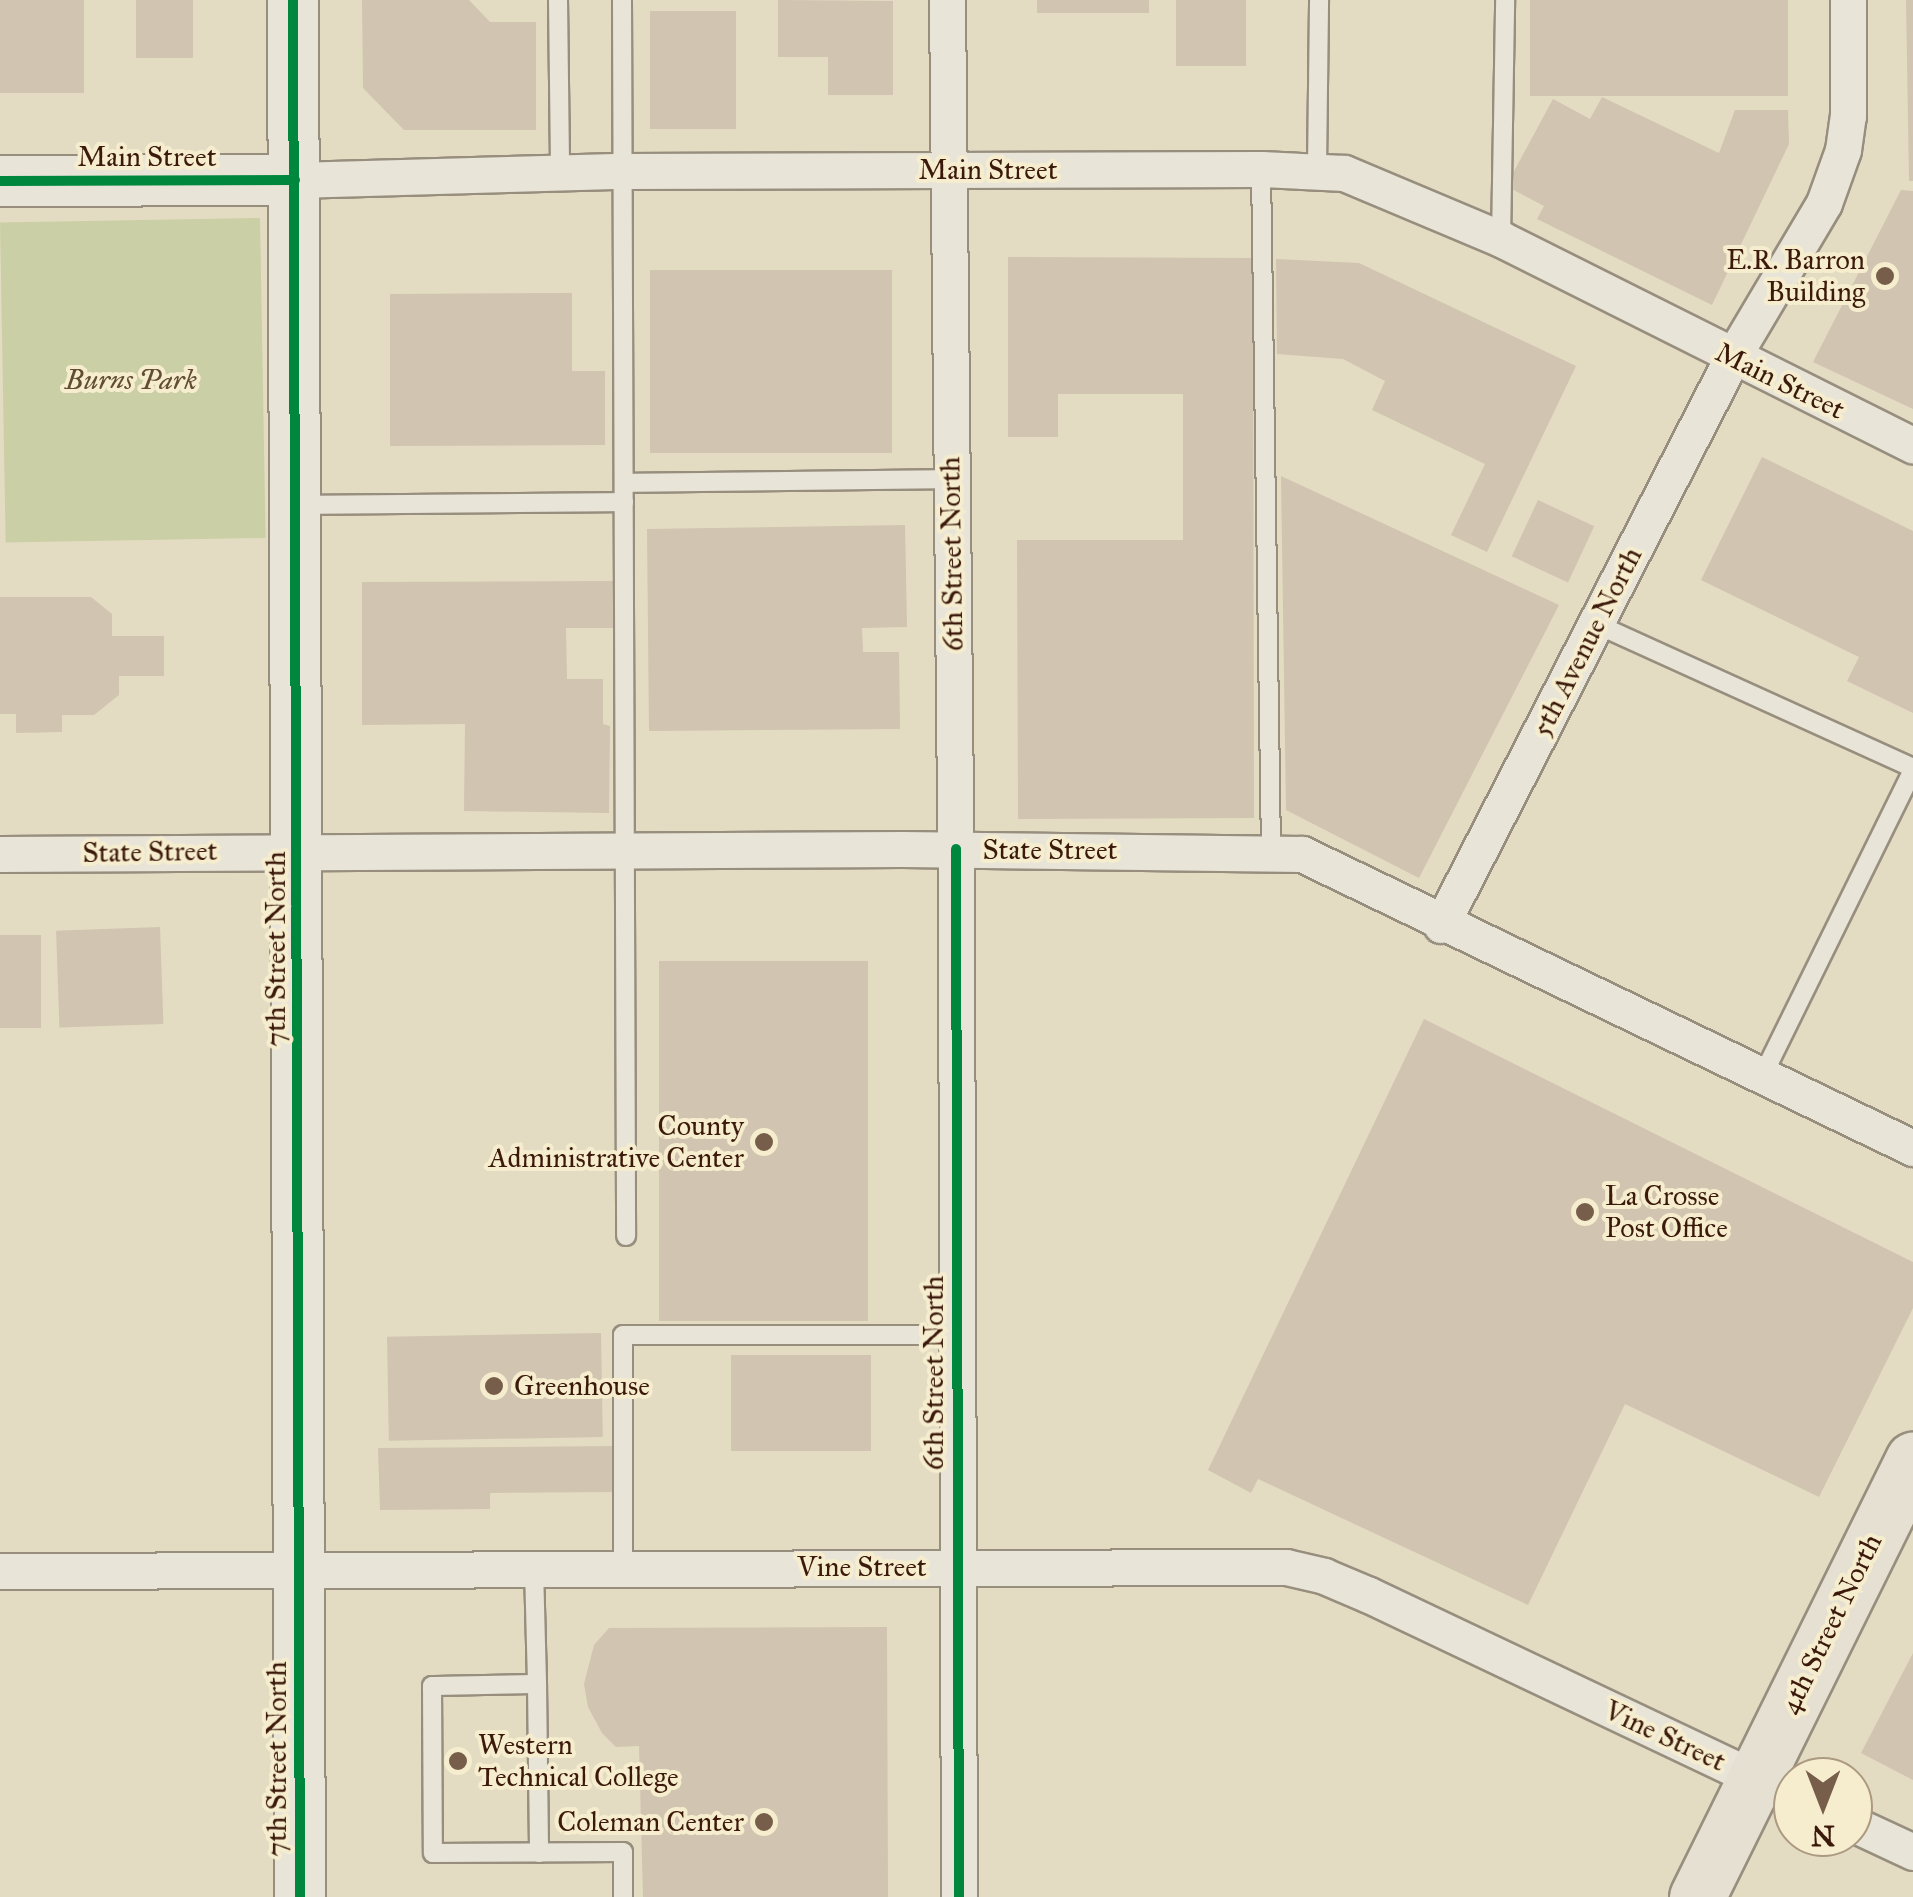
<!DOCTYPE html>
<style>
body{margin:0}
#map{position:relative;width:1913px;height:1897px;overflow:hidden;background:#e3dcc2;font-family:"IM FELL Great Primer",serif}
div>[style]{position:absolute}
[style*='--x']{left:calc(var(--x)*1px);top:calc(var(--y)*1px);width:calc(var(--w)*1px);rotate:calc(var(--a)*1deg)}
.green>*{inset:0;background:#cbcfa5;transform-origin:0 0}
.building>*{inset:0;background:#d1c4b0;transform-origin:0 0}
.roads{filter:drop-shadow(2px 0 #978e7e) drop-shadow(-2px 0 #978e7e) drop-shadow(0 2px #978e7e) drop-shadow(0 -2px #978e7e)}
.lane>*{height:18px;margin:-9px;padding:0 9px;transform-origin:9px;border-radius:9px;background:#e8e4d8}
.street>*{height:35px;margin:-17.5px;padding:0 17.5px;transform-origin:17.5px;border-radius:17.5px;background:#e8e4d8}
.secondary>*{height:50px;margin:-25px;padding:0 25px;transform-origin:25px;border-radius:25px;background:#e8e4d8}
.highway>*{height:55px;margin:-27.5px;padding:0 27.5px;transform-origin:27.5px;border-radius:27.5px;background:#e5e0d1}
.cycleway>*{height:10px;margin:-5px;padding:0 5px;transform-origin:5px;border-radius:5px;background:#00873e}
.dots>*{width:28px;height:28px;translate:-50% -50%;box-sizing:border-box;border:5px solid #f6edcf;border-radius:50%}
span{translate:-50% -50%;white-space:nowrap;text-align:center;line-height:1.15;-webkit-text-stroke:8px #f6edcf;paint-order:stroke}
.street-label{font-size:28px;color:#3c1a0b}
.poi-label{font-size:28px;color:#3c1a0b}
.right{translate:-100% -50%;text-align:right}
.left{translate:0 -50%;text-align:left}
.park-label{font-size:28px;color:#614d32;font-style:italic}
.north{position:absolute;left:1773px;top:1757px;width:100px;height:100px;box-sizing:border-box;background:#f6edcf;border:2px solid #ac9981;border-radius:50%;rotate:180deg;font-size:28px;font-weight:700;line-height:40px;text-align:center;color:#3c1a0b}
.north::after{content:'';display:block;margin:auto;width:35px;height:45px;background:#765e4b;clip-path:polygon(50% 0,100% 100%,50% 72%,0 100%)}
</style>
<div id="map">
<div class="green">
<div style="left:260px;top:218px;width:320px;height:260px;rotate:89deg"></div>
</div>
<div class="building">
<div style="left:0;top:0;width:84px;height:93px"></div>
<div style="left:136px;top:0;width:57px;height:58px"></div>
<div style="clip-path:polygon(362px 0,469px 0,490px 22px,536px 22px,536px 130px,404px 130px,363px 88px)"></div>
<div style="clip-path:polygon(778px 0,893px 1px,893px 95px,828px 95px,828px 57px,778px 57px)"></div>
<div style="left:1037px;top:0;width:112px;height:13px"></div>
<div style="left:1176px;top:0;width:70px;height:66px"></div>
<div style="left:1530px;top:0;width:258px;height:96px"></div>
<div style="clip-path:polygon(1906px 0,1913px 0,1913px 181px,1909px 181px)"></div>
<div style="left:736px;top:11px;width:118px;height:86px;rotate:90deg"></div>
<div style="clip-path:polygon(1602px 97px,1719px 153px,1735px 110px,1788px 110px,1789px 144px,1712px 305px,1537px 219px,1544px 206px,1506px 186px,1553px 99px,1590px 119px)"></div>
<div style="clip-path:polygon(1901px 190px,1913px 191px,1913px 409px,1813px 362px)"></div>
<div style="clip-path:polygon(1008px 257px,1253px 258px,1254px 818px,1018px 819px,1017px 540px,1183px 540px,1183px 394px,1058px 394px,1058px 437px,1008px 437px)"></div>
<div style="clip-path:polygon(1276px 259px,1359px 263px,1576px 366px,1487px 552px,1451px 535px,1485px 464px,1372px 410px,1385px 381px,1343px 359px,1277px 354px)"></div>
<div style="left:892px;top:270px;width:183px;height:242px;rotate:90deg"></div>
<div style="clip-path:polygon(572px 293px,572px 371px,605px 371px,605px 445px,390px 446px,390px 294px)"></div>
<div style="clip-path:polygon(1762px 457px,1913px 531px,1913px 713px,1847px 681px,1859px 657px,1701px 580px)"></div>
<div style="clip-path:polygon(1281px 476px,1559px 605px,1419px 878px,1286px 810px)"></div>
<div style="left:1538px;top:500px;width:62px;height:62px;rotate:25deg"></div>
<div style="clip-path:polygon(905px 525px,907px 627px,862px 628px,863px 652px,899px 652px,900px 729px,649px 731px,647px 529px)"></div>
<div style="clip-path:polygon(616px 581px,617px 628px,566px 628px,567px 679px,603px 679px,603px 724px,610px 726px,609px 813px,464px 811px,465px 724px,362px 725px,362px 582px)"></div>
<div style="clip-path:polygon(0 597px,91px 597px,112px 614px,112px 636px,164px 636px,164px 676px,119px 676px,119px 695px,94px 715px,62px 715px,62px 732px,16px 733px,16px 714px,0 714px)"></div>
<div style="left:160px;top:927px;width:97px;height:104px;rotate:88deg"></div>
<div style="left:0;top:935px;width:41px;height:93px"></div>
<div style="left:868px;top:961px;width:360px;height:209px;rotate:90deg"></div>
<div style="clip-path:polygon(1424px 1019px,1913px 1262px,1913px 1308px,1819px 1497px,1625px 1404px,1528px 1605px,1258px 1479px,1251px 1493px,1208px 1470px)"></div>
<div style="left:601px;top:1333px;width:104px;height:214px;rotate:89deg"></div>
<div style="left:731px;top:1355px;width:140px;height:96px"></div>
<div style="clip-path:polygon(616px 1446px,616px 1492px,490px 1493px,490px 1509px,380px 1510px,378px 1448px)"></div>
<div style="clip-path:polygon(887px 1627px,888px 1897px,643px 1897px,639px 1746px,616px 1747px,602px 1733px,588px 1707px,584px 1684px,594px 1645px,609px 1628px)"></div>
<div style="clip-path:polygon(1913px 1653px,1913px 1780px,1861px 1753px)"></div>
</div>
<div class="roads">
<div class="lane">
<div style="--x:558;--y:0;--w:173;--a:89.3"></div>
<div style="--x:622;--y:0;--w:1236;--a:89.81"></div>
<div style="--x:1261;--y:169;--w:683;--a:89.16"></div>
<div style="--x:1317;--y:169;--w:169;--a:-89.3"></div>
<div style="--x:1501;--y:239;--w:239;--a:-89"></div>
<div style="--x:624;--y:483;--w:327;--a:-0.7"></div>
<div style="--x:299;--y:505;--w:325;--a:-0.5"></div>
<div style="--x:1596;--y:624;--w:348;--a:24.4"></div>
<div style="--x:1762;--y:1077;--w:342;--a:-63.8"></div>
<div style="--x:623;--y:1567;--w:232;--a:-90"></div>
<div style="--x:623;--y:1335;--w:333;--a:0"></div>
<div style="--x:534;--y:1568;--w:116;--a:88.5"></div>
<div style="--x:537;--y:1684;--w:105;--a:178.9"></div>
<div style="--x:432;--y:1686;--w:167;--a:89.7"></div>
<div style="--x:433;--y:1853;--w:190;--a:-0.3"></div>
<div style="--x:623;--y:1852;--w:45;--a:90"></div>
<div style="--x:537;--y:1684;--w:169;--a:89.3"></div>
</div>
<div class="street">
<div style="--x:947;--y:0;--w:908;--a:89.43"></div>
<div style="--x:956;--y:908;--w:989;--a:89.83"></div>
<div style="--x:295;--y:180;--w:328;--a:-1.6"></div>
<div style="--x:623;--y:171;--w:638;--a:-0.18"></div>
<div style="--x:1261;--y:169;--w:83;--a:2.8"></div>
<div style="--x:1344;--y:173;--w:170;--a:22.8"></div>
<div style="--x:1501;--y:239;--w:461;--a:26.6"></div>
<div style="--x:0;--y:854;--w:902;--a:-0.32"></div>
<div style="--x:902;--y:849;--w:400;--a:0.7"></div>
<div style="--x:1302;--y:854;--w:678;--a:25.7"></div>
<div style="--x:1441;--y:925;--w:637;--a:-62.83"></div>
<div style="--x:1732;--y:358;--w:180;--a:-59.3"></div>
<div style="--x:1824;--y:203;--w:56;--a:-70.3"></div>
<div style="--x:1843;--y:150;--w:34;--a:-82"></div>
<div style="--x:1848;--y:116;--w:116;--a:-90"></div>
<div style="--x:0;--y:1571;--w:1286;--a:-0.18"></div>
<div style="--x:1286;--y:1567;--w:39;--a:13"></div>
<div style="--x:1324;--y:1576;--w:49;--a:22.9"></div>
<div style="--x:1369;--y:1595;--w:469;--a:25.4"></div>
<div style="--x:1853;--y:1824;--w:66;--a:25"></div>
</div>
<div class="secondary">
<div style="--x:293;--y:0;--w:1897;--a:89.79"></div>
<div style="--x:0;--y:181;--w:295;--a:-0.2"></div>
</div>
<div class="highway">
<div style="--x:1697;--y:1897;--w:488;--a:-63.7"></div>
</div>
</div>
<div class="cycleway">
<div style="--x:293;--y:0;--w:1897;--a:89.79"></div>
<div style="--x:0;--y:181;--w:295;--a:-0.2"></div>
<div style="--x:956;--y:849;--w:1048;--a:89.84"></div>
</div>
<div class="dots">
<div style="left:1885px;top:276px;background:#765e4b"></div>
<div style="left:764px;top:1142px;background:#765e4b"></div>
<div style="left:1585px;top:1212px;background:#765e4b"></div>
<div style="left:494px;top:1386px;background:#765e4b"></div>
<div style="left:458px;top:1761px;background:#765e4b"></div>
<div style="left:764px;top:1822px;background:#765e4b"></div>
</div>
<div class="street-label">
<span style="left:147px;top:157px">Main Street</span>
<span style="left:988px;top:170px">Main Street</span>
<span style="left:1780px;top:381px;rotate:26deg">Main Street</span>
<span style="left:952px;top:554px;rotate:-91deg">6th Street North</span>
<span style="left:1587px;top:642px;rotate:-63deg">5th Avenue North</span>
<span style="left:1050px;top:850px">State Street</span>
<span style="left:150px;top:852px;rotate:-1deg">State Street</span>
<span style="left:276px;top:949px;rotate:-90deg">7th Street North</span>
<span style="left:934px;top:1373px;rotate:-90deg">6th Street North</span>
<span style="left:862px;top:1567px">Vine Street</span>
<span style="left:1831px;top:1624px;rotate:-64deg">4th Street North</span>
<span style="left:1665px;top:1736px;rotate:25deg">Vine Street</span>
<span style="left:277px;top:1759px;rotate:-90deg">7th Street North</span>
</div>
<div class="poi-label">
<span class="right" style="left:1865px;top:276px">E.R. Barron<br>Building</span>
<span class="right" style="left:744px;top:1142px">County<br>Administrative Center</span>
<span class="left" style="left:1605px;top:1212px">La Crosse<br>Post Office</span>
<span class="left" style="left:514px;top:1386px">Greenhouse</span>
<span class="left" style="left:478px;top:1761px">Western<br>Technical College</span>
<span class="right" style="left:744px;top:1822px">Coleman Center</span>
</div>
<div class="park-label">
<span style="left:131px;top:380px">Burns Park</span>
</div>
<div class="north">N</div>
</div>
